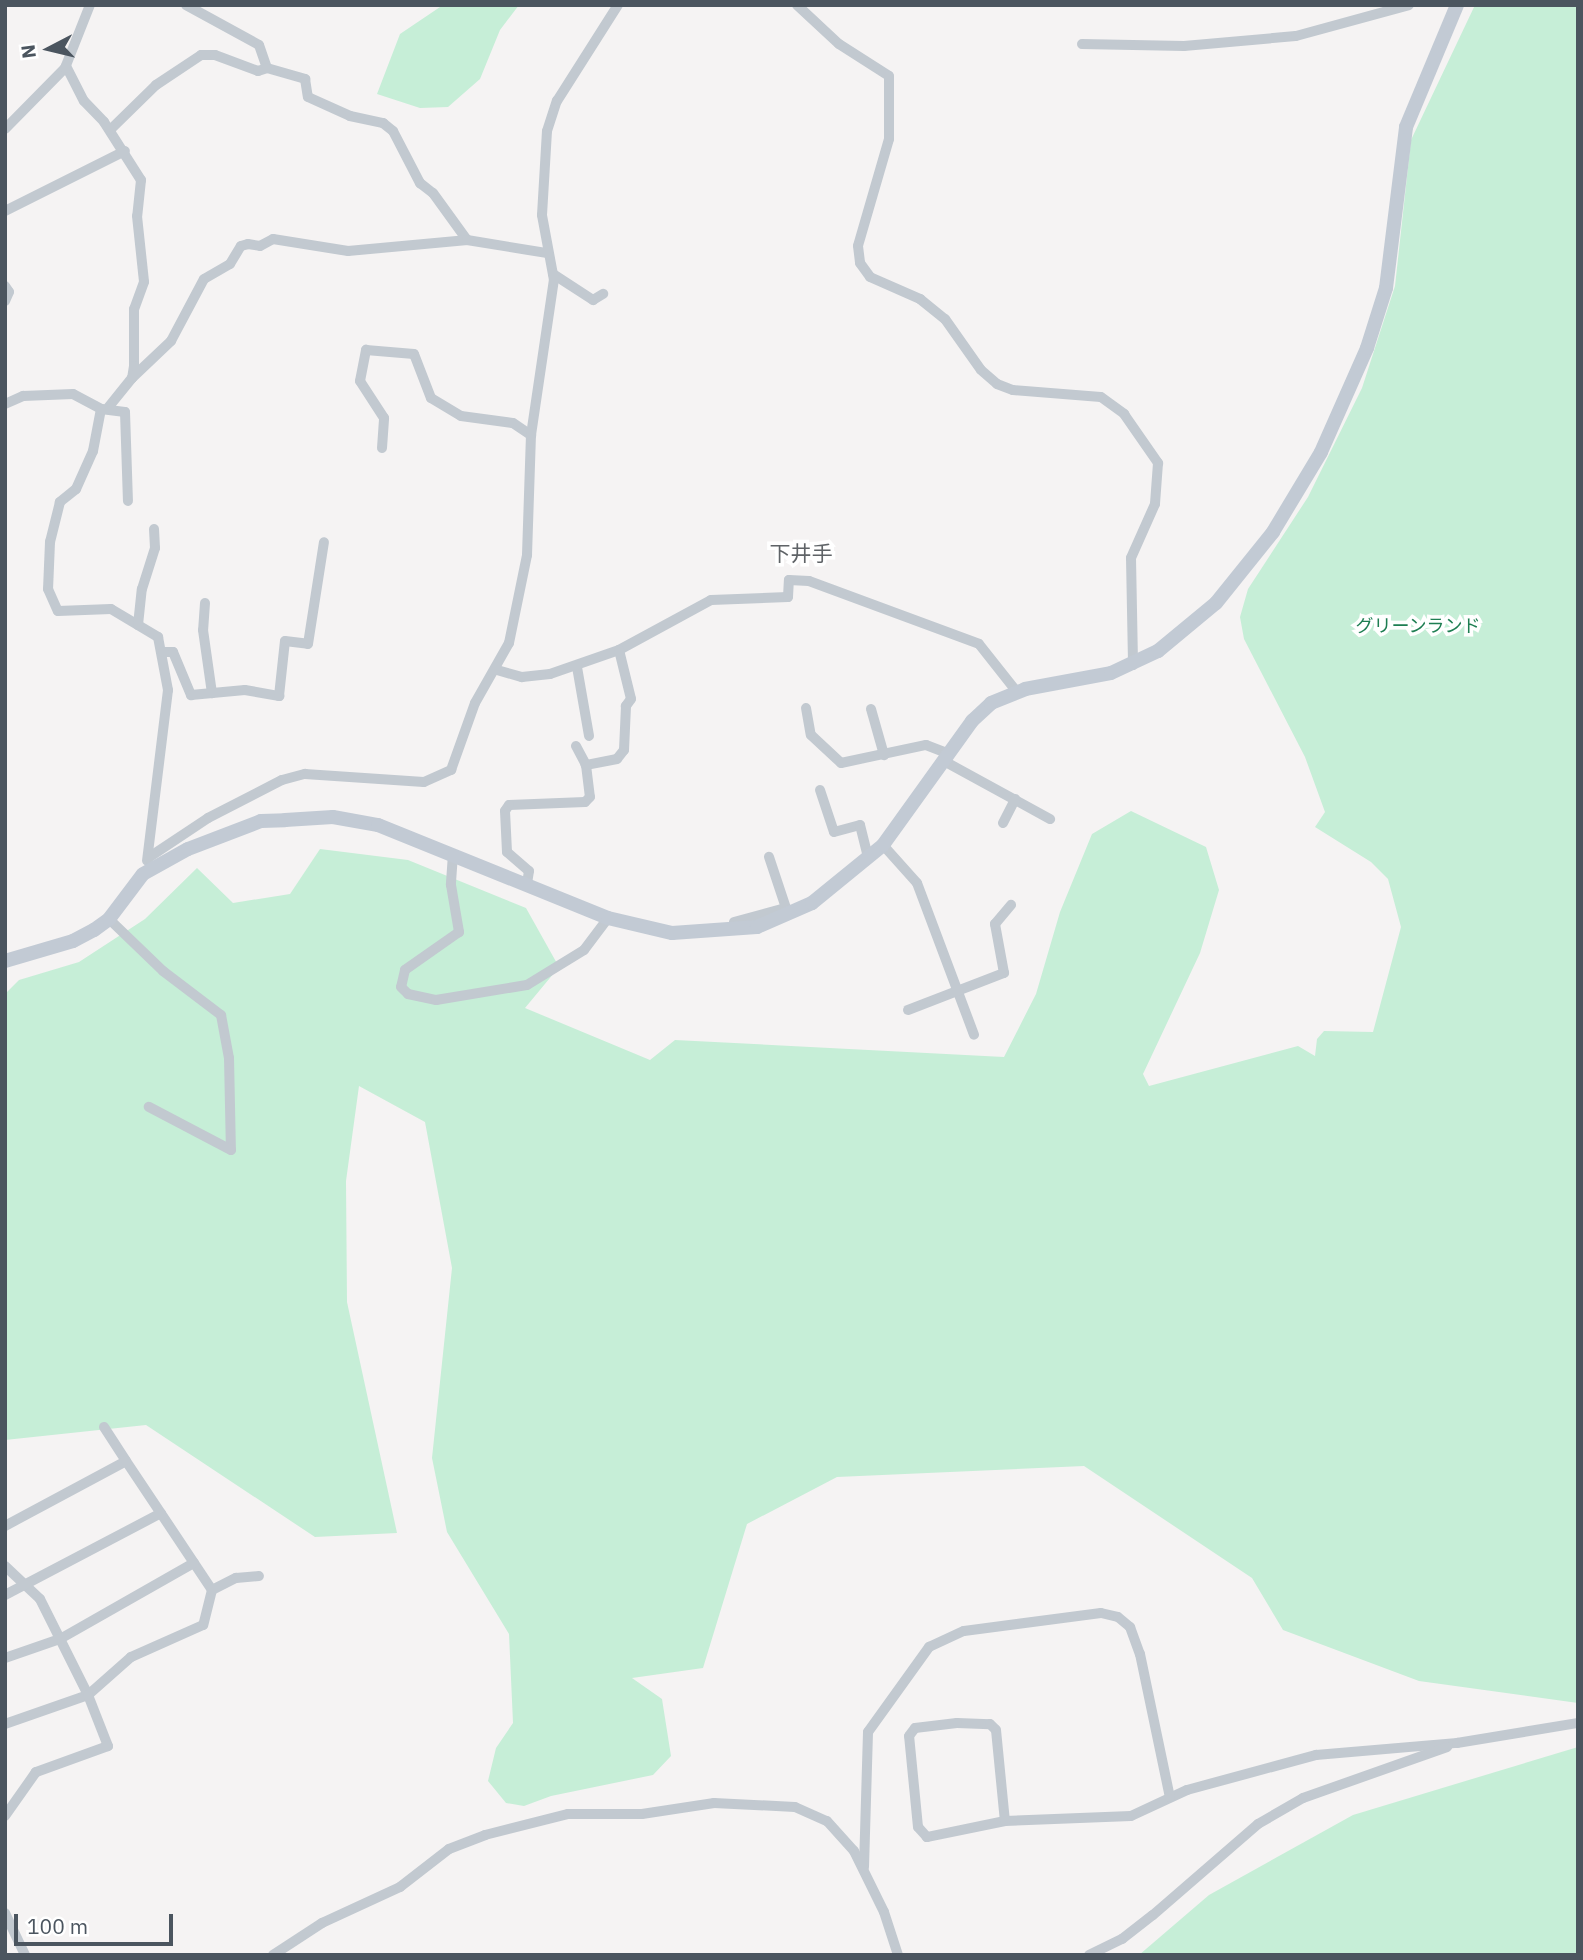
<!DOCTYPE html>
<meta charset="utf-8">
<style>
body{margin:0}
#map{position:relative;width:1583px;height:1960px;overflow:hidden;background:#f5f3f3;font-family:"IBM Plex Sans","Noto Sans JP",sans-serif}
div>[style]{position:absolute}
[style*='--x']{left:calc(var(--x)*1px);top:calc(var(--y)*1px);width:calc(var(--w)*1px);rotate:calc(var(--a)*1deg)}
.green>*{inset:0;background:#c6eed7}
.street>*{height:10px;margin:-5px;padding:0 5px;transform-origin:5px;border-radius:5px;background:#c2c9d0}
.secondary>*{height:14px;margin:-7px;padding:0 7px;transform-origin:7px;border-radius:7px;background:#c2cad4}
span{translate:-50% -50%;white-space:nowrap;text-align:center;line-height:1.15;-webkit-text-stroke:7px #fff;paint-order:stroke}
.park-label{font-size:18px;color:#1e7e52}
.quarter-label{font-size:21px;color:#5f6367}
.frame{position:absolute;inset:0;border:7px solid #4b555f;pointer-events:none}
.north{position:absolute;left:14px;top:14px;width:70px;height:70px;-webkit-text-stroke:5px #fff;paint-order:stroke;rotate:263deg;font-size:19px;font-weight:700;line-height:28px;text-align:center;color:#4b555f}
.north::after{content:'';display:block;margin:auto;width:24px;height:32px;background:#4b555f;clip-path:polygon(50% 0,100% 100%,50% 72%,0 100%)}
.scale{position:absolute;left:14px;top:1914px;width:159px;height:32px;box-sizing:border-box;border:4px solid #4b555f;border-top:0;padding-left:9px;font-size:21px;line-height:24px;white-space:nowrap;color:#4b555f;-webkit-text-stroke:5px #fff;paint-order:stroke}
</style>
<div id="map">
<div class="green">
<div style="clip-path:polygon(443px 5px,519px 5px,500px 30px,480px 79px,448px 107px,420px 108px,377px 94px,400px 34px)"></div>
<div style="clip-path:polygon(1475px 5px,1578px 5px,1578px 1703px,1419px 1681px,1283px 1630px,1252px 1578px,1084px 1466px,837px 1477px,747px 1524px,703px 1668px,632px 1678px,662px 1699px,671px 1756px,653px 1775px,551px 1796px,524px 1806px,506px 1803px,488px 1781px,496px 1748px,513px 1723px,509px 1634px,447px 1532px,432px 1458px,452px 1268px,425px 1122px,359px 1086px,346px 1181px,347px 1302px,397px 1533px,315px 1537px,146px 1425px,5px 1440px,5px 994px,19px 980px,79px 962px,145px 919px,197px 868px,233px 903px,290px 894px,320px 849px,408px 860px,526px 908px,559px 967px,525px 1008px,650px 1060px,675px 1040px,1004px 1057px,1036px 994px,1060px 912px,1092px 834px,1131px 811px,1206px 847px,1219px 890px,1200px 953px,1143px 1074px,1149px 1086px,1298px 1046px,1315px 1056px,1317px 1039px,1324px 1031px,1373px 1032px,1401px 927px,1388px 879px,1371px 862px,1315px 827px,1325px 812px,1305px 757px,1244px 639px,1240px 617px,1248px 589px,1308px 497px,1362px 388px,1395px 286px,1411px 140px)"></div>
<div style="clip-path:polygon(1578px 1747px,1578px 1955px,1139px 1955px,1209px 1895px,1353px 1815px)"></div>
</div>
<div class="street">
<div style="--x:186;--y:5;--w:83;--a:28.7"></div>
<div style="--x:259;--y:45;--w:24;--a:71"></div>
<div style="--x:267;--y:68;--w:40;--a:16"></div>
<div style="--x:305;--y:79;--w:18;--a:81"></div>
<div style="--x:308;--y:97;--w:46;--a:24.3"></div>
<div style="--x:350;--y:116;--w:34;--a:12"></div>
<div style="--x:383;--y:123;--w:13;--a:39"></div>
<div style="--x:393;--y:131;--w:59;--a:62.6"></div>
<div style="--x:420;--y:183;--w:16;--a:38"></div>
<div style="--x:433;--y:193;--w:58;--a:54.1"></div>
<div style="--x:797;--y:5;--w:57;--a:42.9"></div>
<div style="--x:839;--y:44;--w:59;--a:32.6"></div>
<div style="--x:889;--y:76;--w:63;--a:90"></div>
<div style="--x:889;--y:139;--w:111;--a:106.2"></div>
<div style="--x:858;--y:246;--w:17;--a:83"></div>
<div style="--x:860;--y:263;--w:17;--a:54"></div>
<div style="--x:870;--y:277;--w:55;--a:23.7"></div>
<div style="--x:920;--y:299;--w:32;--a:39"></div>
<div style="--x:945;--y:319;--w:62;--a:54.8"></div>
<div style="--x:981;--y:370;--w:21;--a:41"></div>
<div style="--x:997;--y:384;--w:17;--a:21"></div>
<div style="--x:1013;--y:390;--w:88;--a:4.5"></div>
<div style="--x:1101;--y:397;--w:29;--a:36"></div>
<div style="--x:1124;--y:414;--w:60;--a:55.2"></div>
<div style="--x:1158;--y:463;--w:41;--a:94.2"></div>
<div style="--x:1155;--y:504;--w:59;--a:114"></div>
<div style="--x:1131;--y:558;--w:107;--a:88.9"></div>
<div style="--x:1082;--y:44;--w:102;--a:1.1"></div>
<div style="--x:1184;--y:46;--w:112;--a:-5.1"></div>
<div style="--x:1296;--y:36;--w:117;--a:-15.3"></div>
<div style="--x:66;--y:66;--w:39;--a:63"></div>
<div style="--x:84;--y:101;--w:29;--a:46"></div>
<div style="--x:104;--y:122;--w:69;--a:57.5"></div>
<div style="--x:141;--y:180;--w:36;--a:96"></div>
<div style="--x:137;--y:216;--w:66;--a:83.9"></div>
<div style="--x:144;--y:282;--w:29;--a:110"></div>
<div style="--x:134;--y:309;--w:57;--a:90"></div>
<div style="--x:134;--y:366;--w:12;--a:99"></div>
<div style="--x:132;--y:378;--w:38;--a:129"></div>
<div style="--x:5;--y:129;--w:86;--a:-45.5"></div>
<div style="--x:65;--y:68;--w:68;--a:-68.4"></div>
<div style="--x:110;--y:130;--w:64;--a:-44.4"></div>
<div style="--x:156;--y:85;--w:54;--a:-33.7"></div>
<div style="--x:201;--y:55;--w:14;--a:0"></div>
<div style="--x:215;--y:55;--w:46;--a:20.4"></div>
<div style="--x:258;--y:71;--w:9;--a:-18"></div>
<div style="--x:5;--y:211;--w:134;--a:-26.6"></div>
<div style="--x:553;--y:274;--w:48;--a:33"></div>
<div style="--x:593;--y:300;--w:12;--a:-31"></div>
<div style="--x:5;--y:286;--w:7;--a:56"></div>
<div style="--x:9;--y:292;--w:10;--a:114"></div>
<div style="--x:132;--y:378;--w:54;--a:-43.5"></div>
<div style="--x:171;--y:341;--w:70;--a:-62"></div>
<div style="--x:204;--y:279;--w:30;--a:-30"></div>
<div style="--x:230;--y:264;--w:21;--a:-59"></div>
<div style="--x:241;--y:246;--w:7;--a:-16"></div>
<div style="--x:248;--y:244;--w:12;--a:9"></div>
<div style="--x:260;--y:246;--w:15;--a:-28"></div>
<div style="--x:273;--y:239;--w:76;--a:9.1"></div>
<div style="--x:348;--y:251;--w:120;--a:-5.3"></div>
<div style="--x:467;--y:240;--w:80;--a:9.3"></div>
<div style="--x:5;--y:404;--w:20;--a:-24"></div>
<div style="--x:23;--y:396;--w:50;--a:-2.3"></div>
<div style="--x:73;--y:394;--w:32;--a:28"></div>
<div style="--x:101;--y:409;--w:24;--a:7"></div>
<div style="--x:125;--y:412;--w:89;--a:88.1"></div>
<div style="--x:101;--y:409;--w:43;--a:100.8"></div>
<div style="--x:93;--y:451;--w:42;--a:114.1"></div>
<div style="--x:76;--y:489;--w:21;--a:141"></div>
<div style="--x:60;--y:502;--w:41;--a:104"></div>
<div style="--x:50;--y:542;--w:47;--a:92.4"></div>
<div style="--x:48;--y:589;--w:24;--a:66"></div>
<div style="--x:58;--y:611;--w:53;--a:-2.2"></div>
<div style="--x:111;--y:609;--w:55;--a:30.8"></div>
<div style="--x:158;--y:637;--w:54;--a:79.3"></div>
<div style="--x:168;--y:690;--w:172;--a:97"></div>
<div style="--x:382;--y:448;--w:30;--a:-86"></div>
<div style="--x:384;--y:418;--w:44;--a:-123"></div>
<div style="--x:360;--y:381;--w:32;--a:-79"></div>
<div style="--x:366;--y:350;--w:48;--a:4.8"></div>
<div style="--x:414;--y:354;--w:47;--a:68.9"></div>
<div style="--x:431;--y:398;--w:35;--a:31"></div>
<div style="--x:461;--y:416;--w:52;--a:7.7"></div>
<div style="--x:513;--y:423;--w:22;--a:34"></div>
<div style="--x:205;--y:603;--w:27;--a:94"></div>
<div style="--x:203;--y:630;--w:64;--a:81.9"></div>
<div style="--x:138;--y:625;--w:36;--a:-84"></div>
<div style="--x:142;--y:589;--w:43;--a:-72.4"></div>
<div style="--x:155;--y:548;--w:19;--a:-93"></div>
<div style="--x:619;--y:650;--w:105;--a:-28.5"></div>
<div style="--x:711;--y:600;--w:77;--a:-2.2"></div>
<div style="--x:788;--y:597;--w:17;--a:-87"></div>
<div style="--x:789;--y:580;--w:20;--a:3"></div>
<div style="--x:809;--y:581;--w:181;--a:20.3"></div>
<div style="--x:979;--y:644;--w:61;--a:51.6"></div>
<div style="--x:163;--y:652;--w:10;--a:0"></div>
<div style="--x:173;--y:652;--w:47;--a:67.3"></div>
<div style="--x:191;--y:695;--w:54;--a:-5.3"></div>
<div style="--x:245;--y:690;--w:35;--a:10"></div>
<div style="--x:279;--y:696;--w:55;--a:-83.8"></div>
<div style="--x:285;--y:641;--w:23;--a:7"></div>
<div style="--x:308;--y:644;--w:103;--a:-81.1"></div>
<div style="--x:577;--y:667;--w:70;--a:80.1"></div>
<div style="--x:497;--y:670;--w:26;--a:16"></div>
<div style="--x:522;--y:677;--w:28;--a:-6"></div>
<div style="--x:550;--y:674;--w:73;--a:-19.2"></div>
<div style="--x:619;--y:650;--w:50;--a:76.2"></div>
<div style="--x:631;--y:699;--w:9;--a:126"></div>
<div style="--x:626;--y:706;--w:44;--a:92.6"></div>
<div style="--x:624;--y:750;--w:11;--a:128"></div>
<div style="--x:617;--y:759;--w:32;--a:169"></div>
<div style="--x:586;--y:765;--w:32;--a:83"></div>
<div style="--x:590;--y:797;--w:7;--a:135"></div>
<div style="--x:585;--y:802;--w:76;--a:177.7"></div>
<div style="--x:509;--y:805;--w:7;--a:124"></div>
<div style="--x:505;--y:811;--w:41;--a:87.2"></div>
<div style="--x:507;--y:852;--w:29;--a:41"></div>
<div style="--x:529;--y:871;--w:13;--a:99"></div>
<div style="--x:806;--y:708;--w:27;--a:80"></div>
<div style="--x:811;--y:735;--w:41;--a:43"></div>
<div style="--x:841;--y:763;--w:87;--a:-12"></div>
<div style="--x:926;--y:745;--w:25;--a:21"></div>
<div style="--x:871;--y:709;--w:48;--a:74.2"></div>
<div style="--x:576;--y:746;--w:21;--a:62"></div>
<div style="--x:944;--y:761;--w:121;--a:28.7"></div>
<div style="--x:820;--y:790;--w:44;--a:71.6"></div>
<div style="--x:834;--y:832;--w:27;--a:-15"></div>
<div style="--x:860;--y:825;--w:33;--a:76"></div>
<div style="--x:1003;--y:823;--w:27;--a:-63"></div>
<div style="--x:883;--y:845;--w:51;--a:48.2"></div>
<div style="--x:917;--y:883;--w:162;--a:69.4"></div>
<div style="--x:453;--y:854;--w:31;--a:94"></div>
<div style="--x:451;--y:885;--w:48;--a:80.3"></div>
<div style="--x:459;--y:932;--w:66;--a:144.9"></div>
<div style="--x:405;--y:970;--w:17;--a:103"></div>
<div style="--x:401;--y:987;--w:10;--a:45"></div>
<div style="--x:408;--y:994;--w:29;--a:12"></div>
<div style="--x:436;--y:1000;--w:92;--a:-9.4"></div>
<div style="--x:527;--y:985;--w:67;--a:-31.6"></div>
<div style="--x:584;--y:950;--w:40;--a:-53"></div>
<div style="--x:148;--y:858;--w:72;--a:-33.7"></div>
<div style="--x:208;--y:818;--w:83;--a:-27.2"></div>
<div style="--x:282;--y:780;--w:24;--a:-15"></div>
<div style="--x:305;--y:774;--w:119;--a:3.8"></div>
<div style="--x:424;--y:782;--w:30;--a:-24"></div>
<div style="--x:451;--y:770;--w:71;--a:-70.3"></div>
<div style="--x:475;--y:703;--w:69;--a:-60.5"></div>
<div style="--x:509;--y:643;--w:90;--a:-78.4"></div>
<div style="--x:527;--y:555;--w:120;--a:-88.1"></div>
<div style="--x:531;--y:435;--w:157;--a:-81.6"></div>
<div style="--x:554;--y:280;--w:66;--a:-100.5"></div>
<div style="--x:542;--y:215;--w:84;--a:-86.6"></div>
<div style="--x:547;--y:131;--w:32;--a:-72"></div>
<div style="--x:557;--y:101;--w:114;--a:-57.6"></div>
<div style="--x:109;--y:919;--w:75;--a:43.9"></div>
<div style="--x:163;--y:971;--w:73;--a:37.2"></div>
<div style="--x:221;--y:1015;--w:44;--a:79.5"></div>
<div style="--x:229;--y:1058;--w:92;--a:88.8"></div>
<div style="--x:231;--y:1150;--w:93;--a:-152.3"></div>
<div style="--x:734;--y:922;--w:54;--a:-15.1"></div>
<div style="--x:786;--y:908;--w:54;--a:-108.4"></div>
<div style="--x:908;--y:1010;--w:103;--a:-21.1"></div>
<div style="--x:1004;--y:973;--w:50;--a:-100.4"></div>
<div style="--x:995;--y:924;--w:25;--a:-50"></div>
<div style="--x:104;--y:1427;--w:40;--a:57.1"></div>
<div style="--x:5;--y:1526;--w:137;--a:-28.2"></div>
<div style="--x:126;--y:1461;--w:155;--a:56.3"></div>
<div style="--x:212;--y:1590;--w:36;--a:104"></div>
<div style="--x:203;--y:1625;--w:79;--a:156"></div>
<div style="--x:131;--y:1657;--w:57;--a:138.5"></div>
<div style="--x:88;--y:1695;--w:88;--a:160.7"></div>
<div style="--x:5;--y:1566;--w:48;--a:43.3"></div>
<div style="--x:40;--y:1599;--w:107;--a:63.4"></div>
<div style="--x:88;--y:1695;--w:55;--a:68.6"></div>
<div style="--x:108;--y:1746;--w:77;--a:160.1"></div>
<div style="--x:36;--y:1772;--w:54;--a:125.2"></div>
<div style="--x:212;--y:1590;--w:27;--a:-27"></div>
<div style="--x:236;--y:1578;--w:23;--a:-5"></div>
<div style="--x:5;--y:1595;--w:176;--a:-27.7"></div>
<div style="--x:5;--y:1658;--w:58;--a:-19.1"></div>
<div style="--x:60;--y:1639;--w:154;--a:-29.6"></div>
<div style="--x:957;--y:1723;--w:33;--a:2"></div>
<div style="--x:990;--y:1724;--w:8;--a:45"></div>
<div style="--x:996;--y:1730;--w:91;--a:84.4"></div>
<div style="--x:1005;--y:1821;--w:80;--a:168.4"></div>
<div style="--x:927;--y:1837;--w:13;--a:-132"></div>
<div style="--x:918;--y:1827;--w:91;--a:-95.6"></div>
<div style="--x:909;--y:1736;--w:10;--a:-53"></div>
<div style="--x:915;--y:1728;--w:42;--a:-6.8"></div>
<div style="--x:1005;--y:1821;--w:126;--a:-2.3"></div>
<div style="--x:1131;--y:1816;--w:62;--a:-24.9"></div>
<div style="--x:1187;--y:1790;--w:134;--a:-15.2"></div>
<div style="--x:1316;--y:1755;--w:142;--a:-4.9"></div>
<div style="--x:1457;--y:1743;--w:123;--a:-9.4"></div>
<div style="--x:864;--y:1867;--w:135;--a:-88.3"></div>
<div style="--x:868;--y:1732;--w:105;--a:-54.3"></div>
<div style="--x:929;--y:1647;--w:38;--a:-25"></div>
<div style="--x:964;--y:1631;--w:138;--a:-7.5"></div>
<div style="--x:1101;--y:1613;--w:17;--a:13"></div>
<div style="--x:1118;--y:1617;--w:16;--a:40"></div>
<div style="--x:1130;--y:1627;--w:29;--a:70"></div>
<div style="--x:1140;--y:1654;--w:146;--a:78.2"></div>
<div style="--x:5;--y:1913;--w:47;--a:64.5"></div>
<div style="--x:273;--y:1955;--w:59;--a:-33.1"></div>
<div style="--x:322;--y:1923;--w:86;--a:-24.8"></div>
<div style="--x:400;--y:1887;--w:62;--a:-37.8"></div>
<div style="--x:449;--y:1849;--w:39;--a:-21"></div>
<div style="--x:485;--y:1835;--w:86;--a:-14.2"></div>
<div style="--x:568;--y:1814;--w:74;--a:0"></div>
<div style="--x:642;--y:1814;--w:73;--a:-8.7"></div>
<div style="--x:714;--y:1803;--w:81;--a:2.8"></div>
<div style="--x:795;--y:1807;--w:35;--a:24"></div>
<div style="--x:827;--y:1821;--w:40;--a:48"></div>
<div style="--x:854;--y:1851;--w:68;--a:63.8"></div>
<div style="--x:884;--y:1912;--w:45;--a:72"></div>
<div style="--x:1089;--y:1955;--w:37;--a:-26"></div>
<div style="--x:1122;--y:1939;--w:39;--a:-38"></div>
<div style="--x:1153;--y:1915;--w:139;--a:-40.9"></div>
<div style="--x:1258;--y:1824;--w:52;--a:-30"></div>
<div style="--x:1303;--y:1798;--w:153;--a:-19.5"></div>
</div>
<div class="secondary">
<div style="--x:5;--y:961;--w:71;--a:-16.4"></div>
<div style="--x:73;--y:941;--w:24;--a:-28"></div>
<div style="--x:94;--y:930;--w:19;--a:-36"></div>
<div style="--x:109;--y:919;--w:56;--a:-52.9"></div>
<div style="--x:143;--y:874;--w:51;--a:-29.1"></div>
<div style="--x:188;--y:849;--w:78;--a:-21"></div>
<div style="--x:261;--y:821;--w:24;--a:-2"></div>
<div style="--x:285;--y:820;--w:48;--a:-3.6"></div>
<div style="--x:333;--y:817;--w:46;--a:10.1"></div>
<div style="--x:378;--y:825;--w:248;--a:22"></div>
<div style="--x:608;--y:918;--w:66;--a:13.2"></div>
<div style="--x:672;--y:933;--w:85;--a:-4"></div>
<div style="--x:757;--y:927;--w:60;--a:-23.6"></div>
<div style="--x:812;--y:903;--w:92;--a:-39.2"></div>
<div style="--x:883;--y:845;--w:153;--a:-54.3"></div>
<div style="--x:972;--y:721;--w:26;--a:-43"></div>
<div style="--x:991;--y:703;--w:37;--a:-22"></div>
<div style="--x:1025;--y:689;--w:87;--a:-10.5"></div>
<div style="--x:1111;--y:673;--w:52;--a:-25.1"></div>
<div style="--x:1158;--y:651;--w:75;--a:-39.6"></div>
<div style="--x:1216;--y:603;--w:91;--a:-51.2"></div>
<div style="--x:1273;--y:532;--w:93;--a:-59"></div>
<div style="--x:1321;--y:452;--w:114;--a:-66.1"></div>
<div style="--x:1367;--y:348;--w:63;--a:-72.4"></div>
<div style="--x:1386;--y:288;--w:162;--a:-82.9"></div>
<div style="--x:1406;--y:127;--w:132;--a:-67.3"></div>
</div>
<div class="park-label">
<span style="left:1418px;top:626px">グリーンランド</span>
</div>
<div class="quarter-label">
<span style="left:801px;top:553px">下井手</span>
</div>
<div class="frame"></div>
<div class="north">N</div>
<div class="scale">100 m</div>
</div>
